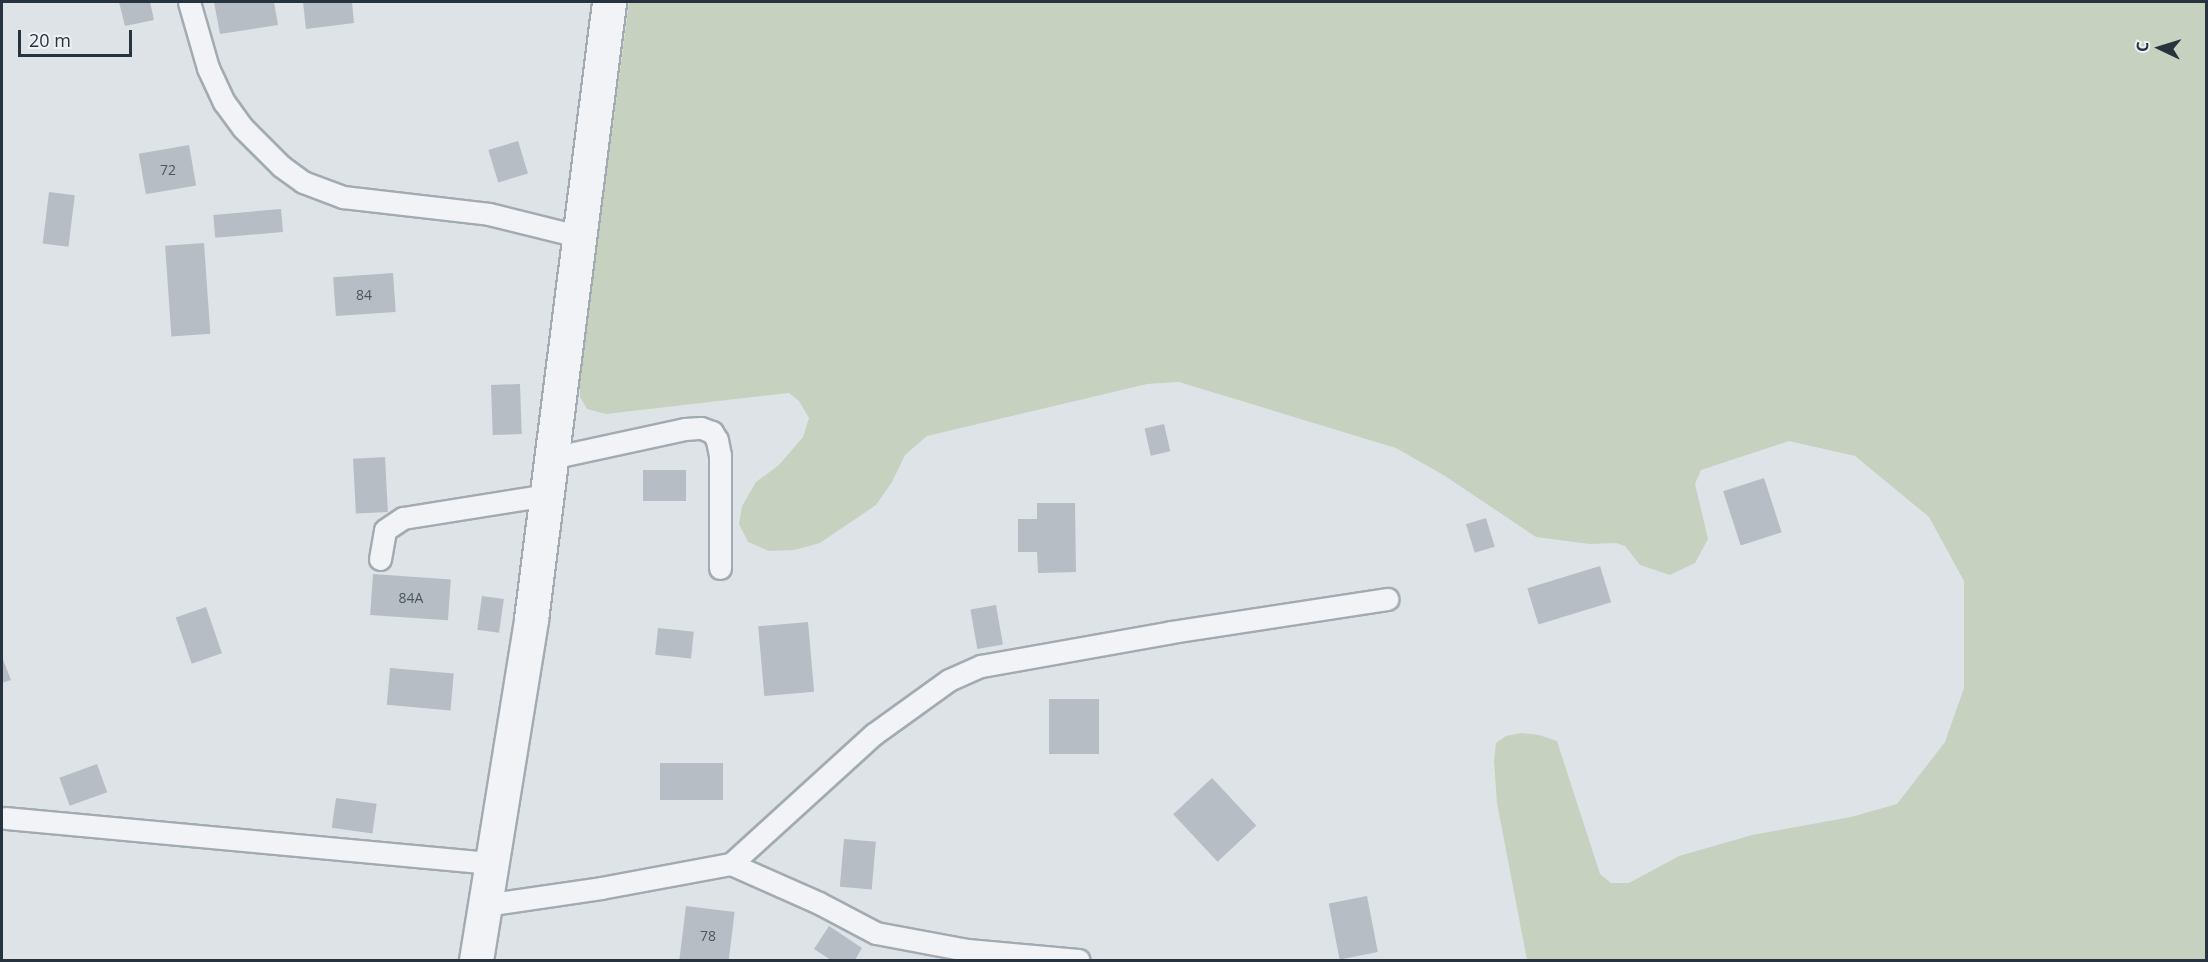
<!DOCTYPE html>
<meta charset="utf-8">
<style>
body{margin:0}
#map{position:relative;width:2208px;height:962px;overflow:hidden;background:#dee3e8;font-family:"Open Sans",sans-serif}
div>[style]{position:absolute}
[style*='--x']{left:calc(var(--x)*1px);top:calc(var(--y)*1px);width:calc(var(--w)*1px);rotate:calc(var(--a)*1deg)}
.green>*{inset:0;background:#c6d2bf}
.building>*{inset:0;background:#b6bdc5;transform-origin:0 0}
.roads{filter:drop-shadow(2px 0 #a3abb2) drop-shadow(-2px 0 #a3abb2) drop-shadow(0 2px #a3abb2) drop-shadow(0 -2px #a3abb2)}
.service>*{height:21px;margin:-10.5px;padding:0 10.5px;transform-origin:10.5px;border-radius:10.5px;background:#f1f3f6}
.minor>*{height:33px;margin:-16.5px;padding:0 16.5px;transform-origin:16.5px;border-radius:16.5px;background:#f1f3f6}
span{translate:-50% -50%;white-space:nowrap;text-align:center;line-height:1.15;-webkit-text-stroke:5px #eef2f5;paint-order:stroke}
.number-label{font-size:14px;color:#4b5660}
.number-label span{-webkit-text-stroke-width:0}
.frame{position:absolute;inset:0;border:3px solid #27333f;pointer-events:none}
.north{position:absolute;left:2130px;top:18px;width:60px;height:60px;-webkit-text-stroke:4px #eef2f5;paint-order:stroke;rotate:274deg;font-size:16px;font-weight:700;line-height:24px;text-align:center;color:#27333f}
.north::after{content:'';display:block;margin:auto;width:21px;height:27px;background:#27333f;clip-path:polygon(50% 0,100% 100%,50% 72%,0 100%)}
.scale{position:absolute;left:18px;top:30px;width:114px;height:27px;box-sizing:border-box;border:3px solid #27333f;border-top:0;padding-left:8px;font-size:18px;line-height:21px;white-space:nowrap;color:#27333f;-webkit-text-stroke:4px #eef2f5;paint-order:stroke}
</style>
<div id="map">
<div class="green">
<div style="clip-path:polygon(629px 2px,2206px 2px,2206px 960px,1527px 960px,1497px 803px,1494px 761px,1496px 743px,1506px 736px,1521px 733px,1539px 735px,1557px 741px,1600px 874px,1611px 883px,1629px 883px,1679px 856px,1752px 835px,1851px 817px,1897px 804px,1945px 742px,1964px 688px,1964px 581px,1929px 517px,1855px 456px,1789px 441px,1701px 470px,1695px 484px,1708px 539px,1695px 563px,1670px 575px,1640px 565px,1625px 546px,1616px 543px,1590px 544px,1536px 537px,1445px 476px,1396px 448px,1179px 382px,1147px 384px,927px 436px,905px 455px,892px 482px,876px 505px,820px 543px,794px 550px,769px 551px,748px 542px,739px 524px,742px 506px,756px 482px,779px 465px,803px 437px,809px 418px,799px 401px,789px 393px,606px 414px,587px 409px,580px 397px,580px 377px)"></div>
</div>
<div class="building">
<div style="clip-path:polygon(119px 2px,150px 2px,154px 20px,125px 26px)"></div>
<div style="clip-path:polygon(214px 2px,274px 2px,278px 25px,220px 34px)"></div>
<div style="clip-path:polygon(303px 2px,352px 2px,354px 23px,306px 29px)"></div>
<div style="left:518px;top:141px;width:34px;height:31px;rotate:73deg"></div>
<div style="left:189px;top:145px;width:41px;height:51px;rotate:80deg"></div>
<div style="left:49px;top:192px;width:26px;height:52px;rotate:7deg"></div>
<div style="left:281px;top:209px;width:23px;height:68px;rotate:85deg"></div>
<div style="left:204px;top:243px;width:91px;height:39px;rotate:86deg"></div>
<div style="left:393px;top:273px;width:39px;height:60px;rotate:86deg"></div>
<div style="left:520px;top:384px;width:50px;height:29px;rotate:88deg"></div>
<div style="left:1164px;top:424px;width:28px;height:20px;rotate:77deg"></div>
<div style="left:385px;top:457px;width:55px;height:32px;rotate:87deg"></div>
<div style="left:643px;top:470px;width:43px;height:31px"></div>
<div style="left:1764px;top:478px;width:57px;height:43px;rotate:72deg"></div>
<div style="clip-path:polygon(1037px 503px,1075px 503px,1076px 572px,1038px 573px,1037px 552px,1018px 552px,1018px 519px,1037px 519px)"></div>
<div style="left:1486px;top:518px;width:30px;height:21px;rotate:73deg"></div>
<div style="left:1600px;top:566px;width:38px;height:76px;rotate:73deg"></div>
<div style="left:373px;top:574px;width:78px;height:41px;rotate:4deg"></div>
<div style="left:482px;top:596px;width:22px;height:34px;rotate:8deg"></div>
<div style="left:996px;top:605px;width:40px;height:26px;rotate:80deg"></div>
<div style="left:206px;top:607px;width:49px;height:32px;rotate:71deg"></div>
<div style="left:808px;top:622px;width:70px;height:50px;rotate:85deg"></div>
<div style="left:658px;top:628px;width:36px;height:27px;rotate:6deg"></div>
<div style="clip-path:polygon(2px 657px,11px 680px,2px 683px)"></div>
<div style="left:390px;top:668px;width:64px;height:37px;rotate:5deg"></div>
<div style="left:1049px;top:699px;width:50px;height:55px"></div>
<div style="left:723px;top:763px;width:37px;height:63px;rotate:90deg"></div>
<div style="left:97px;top:764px;width:30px;height:40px;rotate:70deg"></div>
<div style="left:1212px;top:778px;width:65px;height:53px;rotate:47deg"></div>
<div style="left:336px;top:798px;width:41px;height:30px;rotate:8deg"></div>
<div style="left:844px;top:839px;width:32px;height:48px;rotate:5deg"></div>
<div style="left:1367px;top:896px;width:57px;height:39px;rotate:79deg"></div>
<div style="left:686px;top:906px;width:49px;height:54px;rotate:7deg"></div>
<div style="clip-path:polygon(829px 926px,862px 948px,855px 960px,831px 960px,814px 949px)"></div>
</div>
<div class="roads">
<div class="service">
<div style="--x:189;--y:2;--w:69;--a:73.9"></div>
<div style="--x:208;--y:68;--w:38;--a:65"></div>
<div style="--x:224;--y:102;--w:32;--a:54"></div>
<div style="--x:243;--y:128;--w:54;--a:45"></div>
<div style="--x:281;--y:166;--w:27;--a:36"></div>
<div style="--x:303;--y:182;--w:43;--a:20.6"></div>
<div style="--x:343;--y:197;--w:147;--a:6.6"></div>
<div style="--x:489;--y:214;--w:92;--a:13.9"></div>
<div style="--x:551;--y:458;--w:137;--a:-12.2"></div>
<div style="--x:685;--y:429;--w:16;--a:-4"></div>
<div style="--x:701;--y:428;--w:12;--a:20"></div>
<div style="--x:712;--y:432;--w:9;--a:58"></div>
<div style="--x:717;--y:440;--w:15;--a:79"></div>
<div style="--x:720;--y:455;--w:113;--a:90"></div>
<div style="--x:380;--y:559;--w:29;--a:-80"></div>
<div style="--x:385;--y:530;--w:22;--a:-34"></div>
<div style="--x:403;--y:518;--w:145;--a:-9.1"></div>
<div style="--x:5;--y:818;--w:489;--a:5.3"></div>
<div style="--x:731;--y:864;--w:96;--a:23.9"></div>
<div style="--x:819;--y:903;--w:64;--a:27.8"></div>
<div style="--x:876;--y:933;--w:93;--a:10.6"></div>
<div style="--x:967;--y:950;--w:112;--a:5.1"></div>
<div style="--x:485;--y:905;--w:117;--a:-8.3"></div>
<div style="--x:601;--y:888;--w:132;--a:-10.5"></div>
<div style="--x:731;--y:864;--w:193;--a:-42.3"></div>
<div style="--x:874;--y:734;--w:92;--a:-35.8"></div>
<div style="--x:949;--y:680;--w:35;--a:-24"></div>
<div style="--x:981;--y:666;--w:193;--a:-10.1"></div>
<div style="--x:1171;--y:632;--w:219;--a:-8.7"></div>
</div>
<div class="minor">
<div style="--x:476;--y:960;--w:345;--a:-80.8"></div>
<div style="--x:531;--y:619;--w:622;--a:-82.79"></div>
</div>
</div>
<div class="number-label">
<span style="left:168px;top:170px">72</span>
<span style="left:364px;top:295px">84</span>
<span style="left:411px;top:598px">84А</span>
<span style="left:708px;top:936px">78</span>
</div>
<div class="frame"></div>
<div class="north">С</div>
<div class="scale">20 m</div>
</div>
